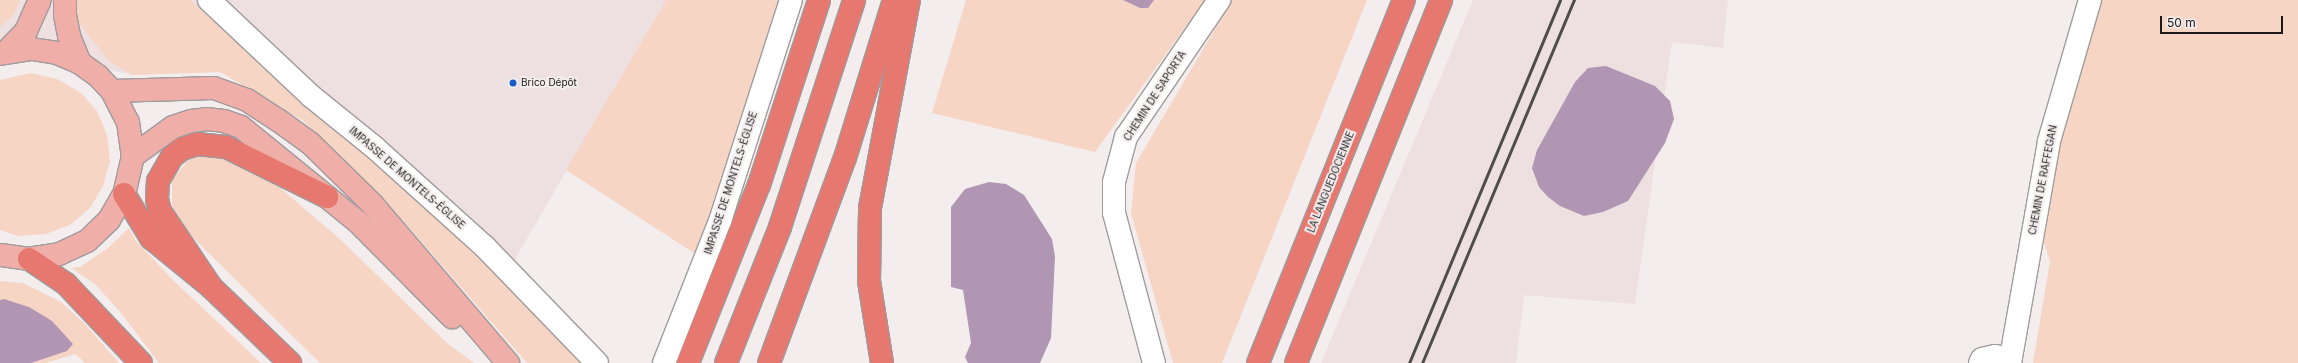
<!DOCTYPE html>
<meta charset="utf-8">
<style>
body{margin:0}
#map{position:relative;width:2298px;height:363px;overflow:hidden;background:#f3edee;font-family:Inter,sans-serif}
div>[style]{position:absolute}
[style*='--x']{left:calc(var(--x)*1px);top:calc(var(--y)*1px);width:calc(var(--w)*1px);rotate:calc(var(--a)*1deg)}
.built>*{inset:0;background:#eedfe1}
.green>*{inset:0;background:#f6d5c5}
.water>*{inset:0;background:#b096b3}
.roads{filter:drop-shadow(1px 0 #a09b9c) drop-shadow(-1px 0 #a09b9c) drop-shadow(0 1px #a09b9c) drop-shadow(0 -1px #a09b9c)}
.minor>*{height:22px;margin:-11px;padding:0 11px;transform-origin:11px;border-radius:11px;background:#fff}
.major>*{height:22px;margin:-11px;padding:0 11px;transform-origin:11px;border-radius:11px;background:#f0aea9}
.highway>*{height:22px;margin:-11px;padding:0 11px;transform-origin:11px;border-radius:11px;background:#e6786f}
.rail>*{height:3px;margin:-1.5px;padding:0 1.5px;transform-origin:1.5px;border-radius:1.5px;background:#4f4c4c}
.dots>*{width:11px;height:11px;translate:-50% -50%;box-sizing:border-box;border:2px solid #f3edee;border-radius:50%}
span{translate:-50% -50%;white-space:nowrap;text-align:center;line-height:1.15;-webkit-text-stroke:4px #f3edee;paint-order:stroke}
.poi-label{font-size:10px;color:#1b1919}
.left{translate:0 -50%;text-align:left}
.street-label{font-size:10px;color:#1b1919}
.scale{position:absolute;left:2160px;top:16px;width:123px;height:18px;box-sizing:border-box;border:2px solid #1b1919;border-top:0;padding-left:5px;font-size:12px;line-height:14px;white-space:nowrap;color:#1b1919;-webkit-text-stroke:3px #f3edee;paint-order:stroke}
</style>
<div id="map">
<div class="built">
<div style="clip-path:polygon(0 0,666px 0,511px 266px,280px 55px,220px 72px,132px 75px,0 44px)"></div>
<div style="clip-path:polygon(1473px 0,1728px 0,1723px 48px,1672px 42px,1635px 304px,1524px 295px,1516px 363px,1321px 363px)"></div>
</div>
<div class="green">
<div style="clip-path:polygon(0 0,20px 0,13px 16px,0 27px)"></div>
<div style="clip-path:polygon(77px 0,190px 0,303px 103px,398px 177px,587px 363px,527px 363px,392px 208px,302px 120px,220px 72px,132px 75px,110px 62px,76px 19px)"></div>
<div style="clip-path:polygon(666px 0,797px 0,714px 266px,566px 170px)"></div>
<div style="clip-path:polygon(966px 0,1205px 0,1095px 152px,932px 113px)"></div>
<div style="clip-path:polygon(1232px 0,1367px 0,1222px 363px,1173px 363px,1131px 213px,1136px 163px)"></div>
<div style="clip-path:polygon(2097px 0,2298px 0,2298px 363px,2033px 363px,2050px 261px,2040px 230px,2073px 86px)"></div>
<div style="clip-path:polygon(31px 73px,57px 79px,80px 92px,97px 111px,107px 135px,110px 161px,103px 186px,90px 208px,70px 225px,46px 234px,18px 236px,0 230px,0 80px)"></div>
<div style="clip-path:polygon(198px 156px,230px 159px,278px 186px,341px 240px,448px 344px,474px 363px,320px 363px,183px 228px,177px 218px,172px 205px,172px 180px,189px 159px)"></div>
<div style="clip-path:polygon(129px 228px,135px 240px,173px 280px,261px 363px,159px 363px,121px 313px,95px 284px,71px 268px,80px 267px,108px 248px)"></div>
<div style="clip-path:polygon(0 281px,23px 283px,61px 302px,84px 323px,119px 363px,85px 363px,76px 354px,45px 363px,31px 363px,67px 351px,4px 299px,0 300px)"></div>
</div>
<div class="water">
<div style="clip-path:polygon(1123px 0,1154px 0,1148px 8px,1140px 8px)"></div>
<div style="clip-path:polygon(1606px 66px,1655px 86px,1670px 101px,1674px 119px,1665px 143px,1628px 201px,1603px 212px,1584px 216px,1560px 206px,1548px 197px,1539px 187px,1532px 168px,1537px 150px,1575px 82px,1588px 68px)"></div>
<div style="clip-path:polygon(989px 182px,1006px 184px,1024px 195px,1052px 239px,1055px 257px,1051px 338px,1040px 363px,968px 363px,965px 357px,971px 343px,963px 290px,951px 287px,951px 207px,965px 189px)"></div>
<div style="clip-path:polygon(4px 299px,29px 307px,52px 321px,73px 344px,67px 351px,31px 363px,0 363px,0 300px)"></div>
</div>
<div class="roads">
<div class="minor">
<div style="--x:209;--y:0;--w:140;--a:43.3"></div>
<div style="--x:311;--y:96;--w:81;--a:39"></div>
<div style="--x:374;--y:147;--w:149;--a:42"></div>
<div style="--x:485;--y:247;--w:161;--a:46"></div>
<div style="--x:664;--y:363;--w:153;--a:-68.5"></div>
<div style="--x:720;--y:221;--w:232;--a:-72.2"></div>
<div style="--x:1154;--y:363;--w:155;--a:-104.9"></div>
<div style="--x:1114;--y:213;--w:31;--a:-90"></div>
<div style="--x:1114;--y:182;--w:47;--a:-75.1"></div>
<div style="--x:1126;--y:137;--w:166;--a:-55.8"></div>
<div style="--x:1980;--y:363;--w:4;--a:-63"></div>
<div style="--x:1982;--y:359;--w:13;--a:-13"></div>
<div style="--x:1995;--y:356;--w:15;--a:11"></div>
<div style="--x:2010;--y:363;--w:225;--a:-80"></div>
<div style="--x:2049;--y:141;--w:147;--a:-73.8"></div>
</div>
<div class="major">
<div style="--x:65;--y:0;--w:15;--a:90"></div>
<div style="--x:65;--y:15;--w:21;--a:79"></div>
<div style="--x:69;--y:36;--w:29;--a:68"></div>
<div style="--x:6;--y:52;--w:29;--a:-46"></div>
<div style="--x:26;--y:31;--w:34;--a:-66"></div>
<div style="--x:0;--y:54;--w:32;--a:-9"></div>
<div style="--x:32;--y:49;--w:25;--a:9"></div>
<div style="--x:57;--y:53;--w:25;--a:23"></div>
<div style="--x:80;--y:63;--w:22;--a:36"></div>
<div style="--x:98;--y:76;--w:21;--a:47"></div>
<div style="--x:112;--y:91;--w:35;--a:63"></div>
<div style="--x:128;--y:122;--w:34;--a:82"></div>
<div style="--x:133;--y:156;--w:39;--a:103"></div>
<div style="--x:124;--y:194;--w:30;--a:120"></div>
<div style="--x:109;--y:220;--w:30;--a:136"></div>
<div style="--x:87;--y:241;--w:31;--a:155"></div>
<div style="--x:59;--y:254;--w:30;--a:171"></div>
<div style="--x:29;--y:259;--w:29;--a:-172"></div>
<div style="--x:112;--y:91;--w:102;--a:-1.7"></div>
<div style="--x:214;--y:88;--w:35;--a:20"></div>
<div style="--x:247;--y:100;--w:37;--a:33"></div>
<div style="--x:278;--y:120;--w:39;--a:36"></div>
<div style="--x:310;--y:143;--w:88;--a:44.5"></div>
<div style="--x:373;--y:205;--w:208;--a:49.5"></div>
<div style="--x:133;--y:156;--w:49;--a:-35.9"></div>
<div style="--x:173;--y:127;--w:20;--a:-18"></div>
<div style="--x:192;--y:121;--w:14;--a:-8"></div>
<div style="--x:206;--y:119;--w:18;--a:6"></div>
<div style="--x:224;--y:121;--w:18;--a:19"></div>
<div style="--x:241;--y:127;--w:151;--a:39.1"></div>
<div style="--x:358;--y:222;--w:134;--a:45.3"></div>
</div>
<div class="highway">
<div style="--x:124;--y:194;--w:52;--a:58.5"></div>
<div style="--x:151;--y:238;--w:77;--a:39.2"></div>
<div style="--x:211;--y:287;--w:110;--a:43.9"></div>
<div style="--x:29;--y:259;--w:45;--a:34"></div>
<div style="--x:66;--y:284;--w:109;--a:46.5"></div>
<div style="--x:211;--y:287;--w:92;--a:-123.9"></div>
<div style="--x:160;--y:211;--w:12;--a:-104"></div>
<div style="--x:157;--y:199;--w:18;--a:-87"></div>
<div style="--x:158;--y:181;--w:28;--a:-60"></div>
<div style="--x:172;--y:157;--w:13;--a:-39"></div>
<div style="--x:182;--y:149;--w:16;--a:-18"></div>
<div style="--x:197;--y:144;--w:29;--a:6"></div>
<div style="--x:226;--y:147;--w:113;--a:26.3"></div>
<div style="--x:688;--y:363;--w:192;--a:-68.3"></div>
<div style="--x:759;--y:185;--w:194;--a:-72"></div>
<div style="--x:726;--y:363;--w:146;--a:-68.3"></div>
<div style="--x:780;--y:227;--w:239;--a:-71.9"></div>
<div style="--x:769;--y:363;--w:219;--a:-69.7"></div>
<div style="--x:845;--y:158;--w:165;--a:-72.8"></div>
<div style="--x:882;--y:363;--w:83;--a:-99"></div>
<div style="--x:869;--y:281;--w:73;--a:-89.2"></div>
<div style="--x:870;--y:208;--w:212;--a:-79.4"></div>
<div style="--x:1258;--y:363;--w:391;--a:-68.1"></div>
<div style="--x:1296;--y:363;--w:391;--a:-68.2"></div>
</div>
</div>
<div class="rail">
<div style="--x:1409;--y:363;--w:393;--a:-67.4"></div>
<div style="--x:1422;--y:363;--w:394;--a:-67.3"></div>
</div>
<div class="dots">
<div style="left:513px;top:83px;background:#185cc7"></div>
</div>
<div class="poi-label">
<span class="left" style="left:521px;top:83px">Brico Dépôt</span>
</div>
<div class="street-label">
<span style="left:1155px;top:96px;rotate:-57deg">CHEMIN DE SAPORTA</span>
<span style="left:407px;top:178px;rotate:41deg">IMPASSE DE MONTELS-ÉGLISE</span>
<span style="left:2043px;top:180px;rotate:-79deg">CHEMIN DE RAFFEGAN</span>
<span style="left:1331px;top:182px;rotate:-68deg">LA LANGUEDOCIENNE</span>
<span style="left:731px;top:183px;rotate:-72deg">IMPASSE DE MONTELS-ÉGLISE</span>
</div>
<div class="scale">50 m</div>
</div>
